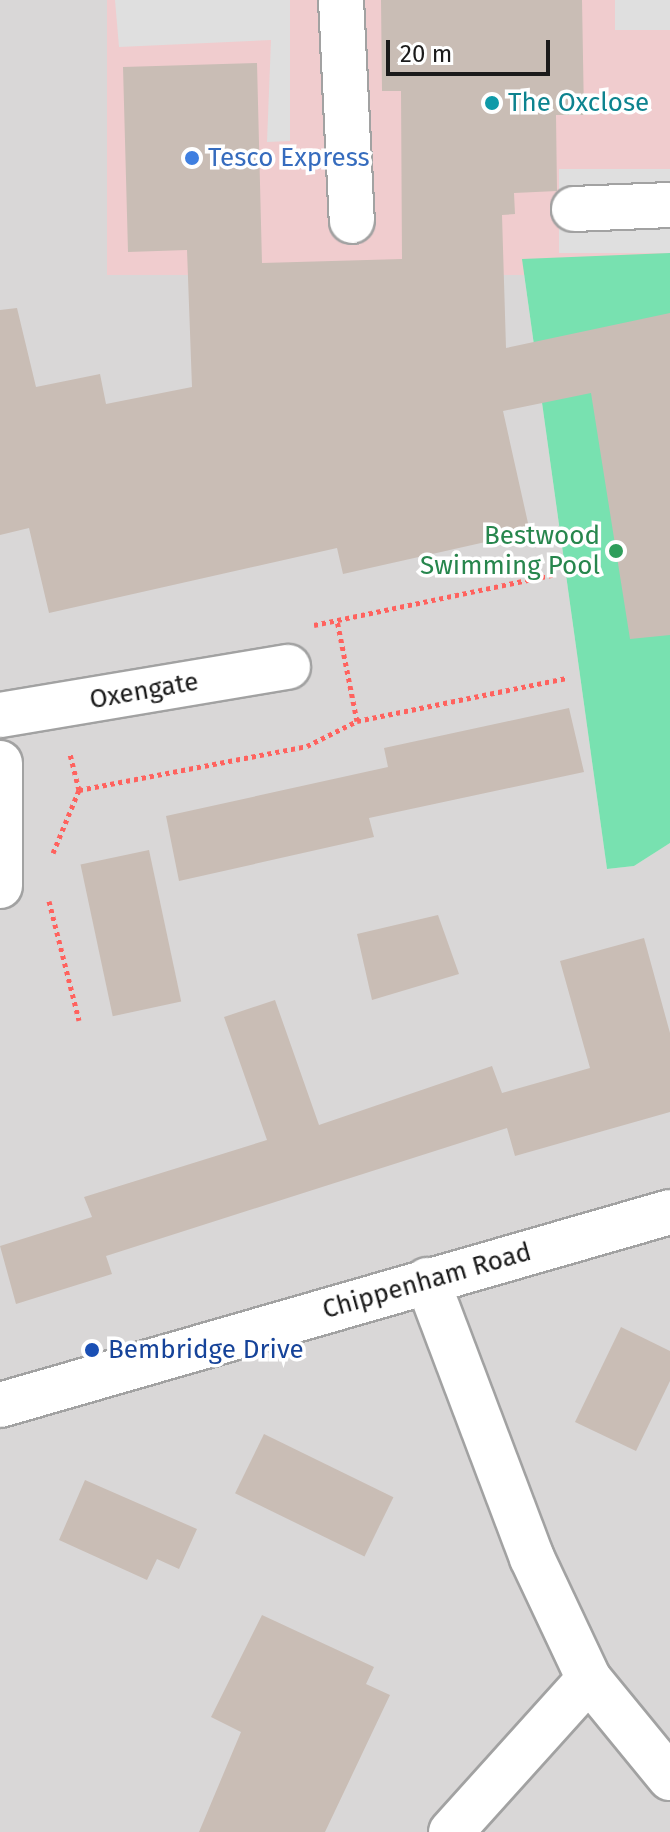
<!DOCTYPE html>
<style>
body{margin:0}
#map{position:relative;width:670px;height:1832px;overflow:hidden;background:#ede7df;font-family:"Fira Sans",sans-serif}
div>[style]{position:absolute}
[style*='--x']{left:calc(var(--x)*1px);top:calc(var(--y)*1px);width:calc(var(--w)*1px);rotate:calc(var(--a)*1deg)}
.residential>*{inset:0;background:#d9d7d7}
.commercial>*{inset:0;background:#f0ccce;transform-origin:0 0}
.pitch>*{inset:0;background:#78e1b0}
.parking>*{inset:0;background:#dfdfdf;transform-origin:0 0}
.building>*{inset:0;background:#c9bdb5;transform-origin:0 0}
.path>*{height:5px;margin-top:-2.5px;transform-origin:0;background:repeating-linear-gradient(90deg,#ff625e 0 4px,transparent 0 8px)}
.roads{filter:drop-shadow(2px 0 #a2a2a2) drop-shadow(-2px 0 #a2a2a2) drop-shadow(0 2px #a2a2a2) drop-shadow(0 -2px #a2a2a2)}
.minor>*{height:44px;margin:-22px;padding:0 22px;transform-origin:22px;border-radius:22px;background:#fff}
.dots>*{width:22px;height:22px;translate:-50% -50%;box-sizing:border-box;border:4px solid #fff;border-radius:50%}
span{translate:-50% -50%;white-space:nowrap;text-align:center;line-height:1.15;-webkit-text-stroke:7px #fff;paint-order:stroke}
.culture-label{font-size:26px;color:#0d838f}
.left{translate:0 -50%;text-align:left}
.shop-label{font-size:26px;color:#366cbe}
.leisure-label{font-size:26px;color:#27864d}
.right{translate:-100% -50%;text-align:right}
.street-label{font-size:26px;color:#1b1b1b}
.transit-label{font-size:26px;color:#164399}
.scale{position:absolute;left:386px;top:40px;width:164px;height:36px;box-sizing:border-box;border:4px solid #1b1b1b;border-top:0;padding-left:10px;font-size:24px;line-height:28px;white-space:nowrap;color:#1b1b1b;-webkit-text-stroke:6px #fff;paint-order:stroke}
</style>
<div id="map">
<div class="residential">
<div style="clip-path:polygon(0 0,107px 0,119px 275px,522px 259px,607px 869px,634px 866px,670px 843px,670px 1832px,0 1832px)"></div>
</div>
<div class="commercial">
<div style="left:107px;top:0;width:563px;height:275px"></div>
</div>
<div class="pitch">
<div style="clip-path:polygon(670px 253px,670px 843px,634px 866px,607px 869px,522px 259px)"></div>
</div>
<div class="parking">
<div style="clip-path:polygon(115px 0,290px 0,290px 141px,267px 142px,271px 40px,119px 47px)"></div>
<div style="left:615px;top:0;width:55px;height:30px"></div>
<div style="left:670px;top:169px;width:84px;height:111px;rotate:90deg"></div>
</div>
<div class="building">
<div style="clip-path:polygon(381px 0,582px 0,584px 115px,556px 115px,557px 191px,514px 193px,515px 214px,502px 215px,506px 348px,670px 313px,670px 635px,630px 639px,591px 393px,503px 411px,530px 532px,343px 574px,337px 548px,49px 613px,29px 528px,0 535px,0 310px,17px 308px,36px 387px,100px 374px,106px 404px,192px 387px,187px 250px,128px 252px,123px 67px,257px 63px,262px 263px,402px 259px,401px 91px,382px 91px)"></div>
<div style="clip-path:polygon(569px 708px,584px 772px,369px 818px,374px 837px,179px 881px,166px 816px,388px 767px,384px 748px)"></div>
<div style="left:149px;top:850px;width:155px;height:70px;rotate:78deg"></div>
<div style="clip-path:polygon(438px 915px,459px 974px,372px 1000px,357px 934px)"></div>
<div style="clip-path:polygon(644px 938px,670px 1033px,670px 1112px,515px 1156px,507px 1128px,106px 1256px,112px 1274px,16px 1304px,0 1246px,92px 1217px,84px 1197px,267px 1140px,224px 1017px,275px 1000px,319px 1125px,492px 1066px,502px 1093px,590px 1068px,560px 961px)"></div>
<div style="clip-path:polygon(621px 1327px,670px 1351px,670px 1381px,636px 1451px,575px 1422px)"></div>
<div style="left:264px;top:1434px;width:144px;height:66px;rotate:26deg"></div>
<div style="clip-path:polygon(85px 1480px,197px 1529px,179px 1569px,157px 1559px,147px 1580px,59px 1540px)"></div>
<div style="clip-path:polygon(262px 1615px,374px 1667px,366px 1684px,390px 1695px,325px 1832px,199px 1832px,241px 1732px,211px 1717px)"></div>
</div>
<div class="path">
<div style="--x:314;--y:625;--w:247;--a:-11.9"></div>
<div style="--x:357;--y:721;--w:214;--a:-11.6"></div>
<div style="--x:79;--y:790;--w:232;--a:-10.9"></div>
<div style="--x:307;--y:746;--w:56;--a:-26.6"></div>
<div style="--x:357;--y:721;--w:103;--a:-101.2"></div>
<div style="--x:53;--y:853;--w:68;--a:-67.6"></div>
<div style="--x:79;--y:790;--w:38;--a:-104"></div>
<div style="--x:49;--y:901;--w:123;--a:75.9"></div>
</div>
<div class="roads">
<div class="minor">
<div style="--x:341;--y:0;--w:221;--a:87.2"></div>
<div style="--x:574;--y:209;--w:96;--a:-2.4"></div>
<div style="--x:0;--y:715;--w:292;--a:-9.5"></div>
<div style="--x:0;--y:763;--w:123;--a:90"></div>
<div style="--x:427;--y:1280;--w:297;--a:69.3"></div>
<div style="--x:532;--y:1558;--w:134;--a:64.8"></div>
<div style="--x:589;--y:1679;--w:128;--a:50.7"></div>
<div style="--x:0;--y:1405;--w:697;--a:-16.07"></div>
<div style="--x:451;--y:1832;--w:206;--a:-48"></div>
</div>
</div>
<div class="dots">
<div style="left:492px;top:103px;background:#0f9aa8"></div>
<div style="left:192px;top:158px;background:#3f7fe0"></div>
<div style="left:616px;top:551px;background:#2e9e5b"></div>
<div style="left:92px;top:1350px;background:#1a4fb4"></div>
</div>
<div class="culture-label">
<span class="left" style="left:508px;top:103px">The Oxclose</span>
</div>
<div class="shop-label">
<span class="left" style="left:208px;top:158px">Tesco Express</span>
</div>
<div class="leisure-label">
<span class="right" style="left:600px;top:551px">Bestwood<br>Swimming Pool</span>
</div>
<div class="street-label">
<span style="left:144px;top:691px;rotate:-10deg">Oxengate</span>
<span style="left:427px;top:1281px;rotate:-16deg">Chippenham Road</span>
</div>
<div class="transit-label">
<span class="left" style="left:108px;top:1350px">Bembridge Drive</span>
</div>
<div class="scale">20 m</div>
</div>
